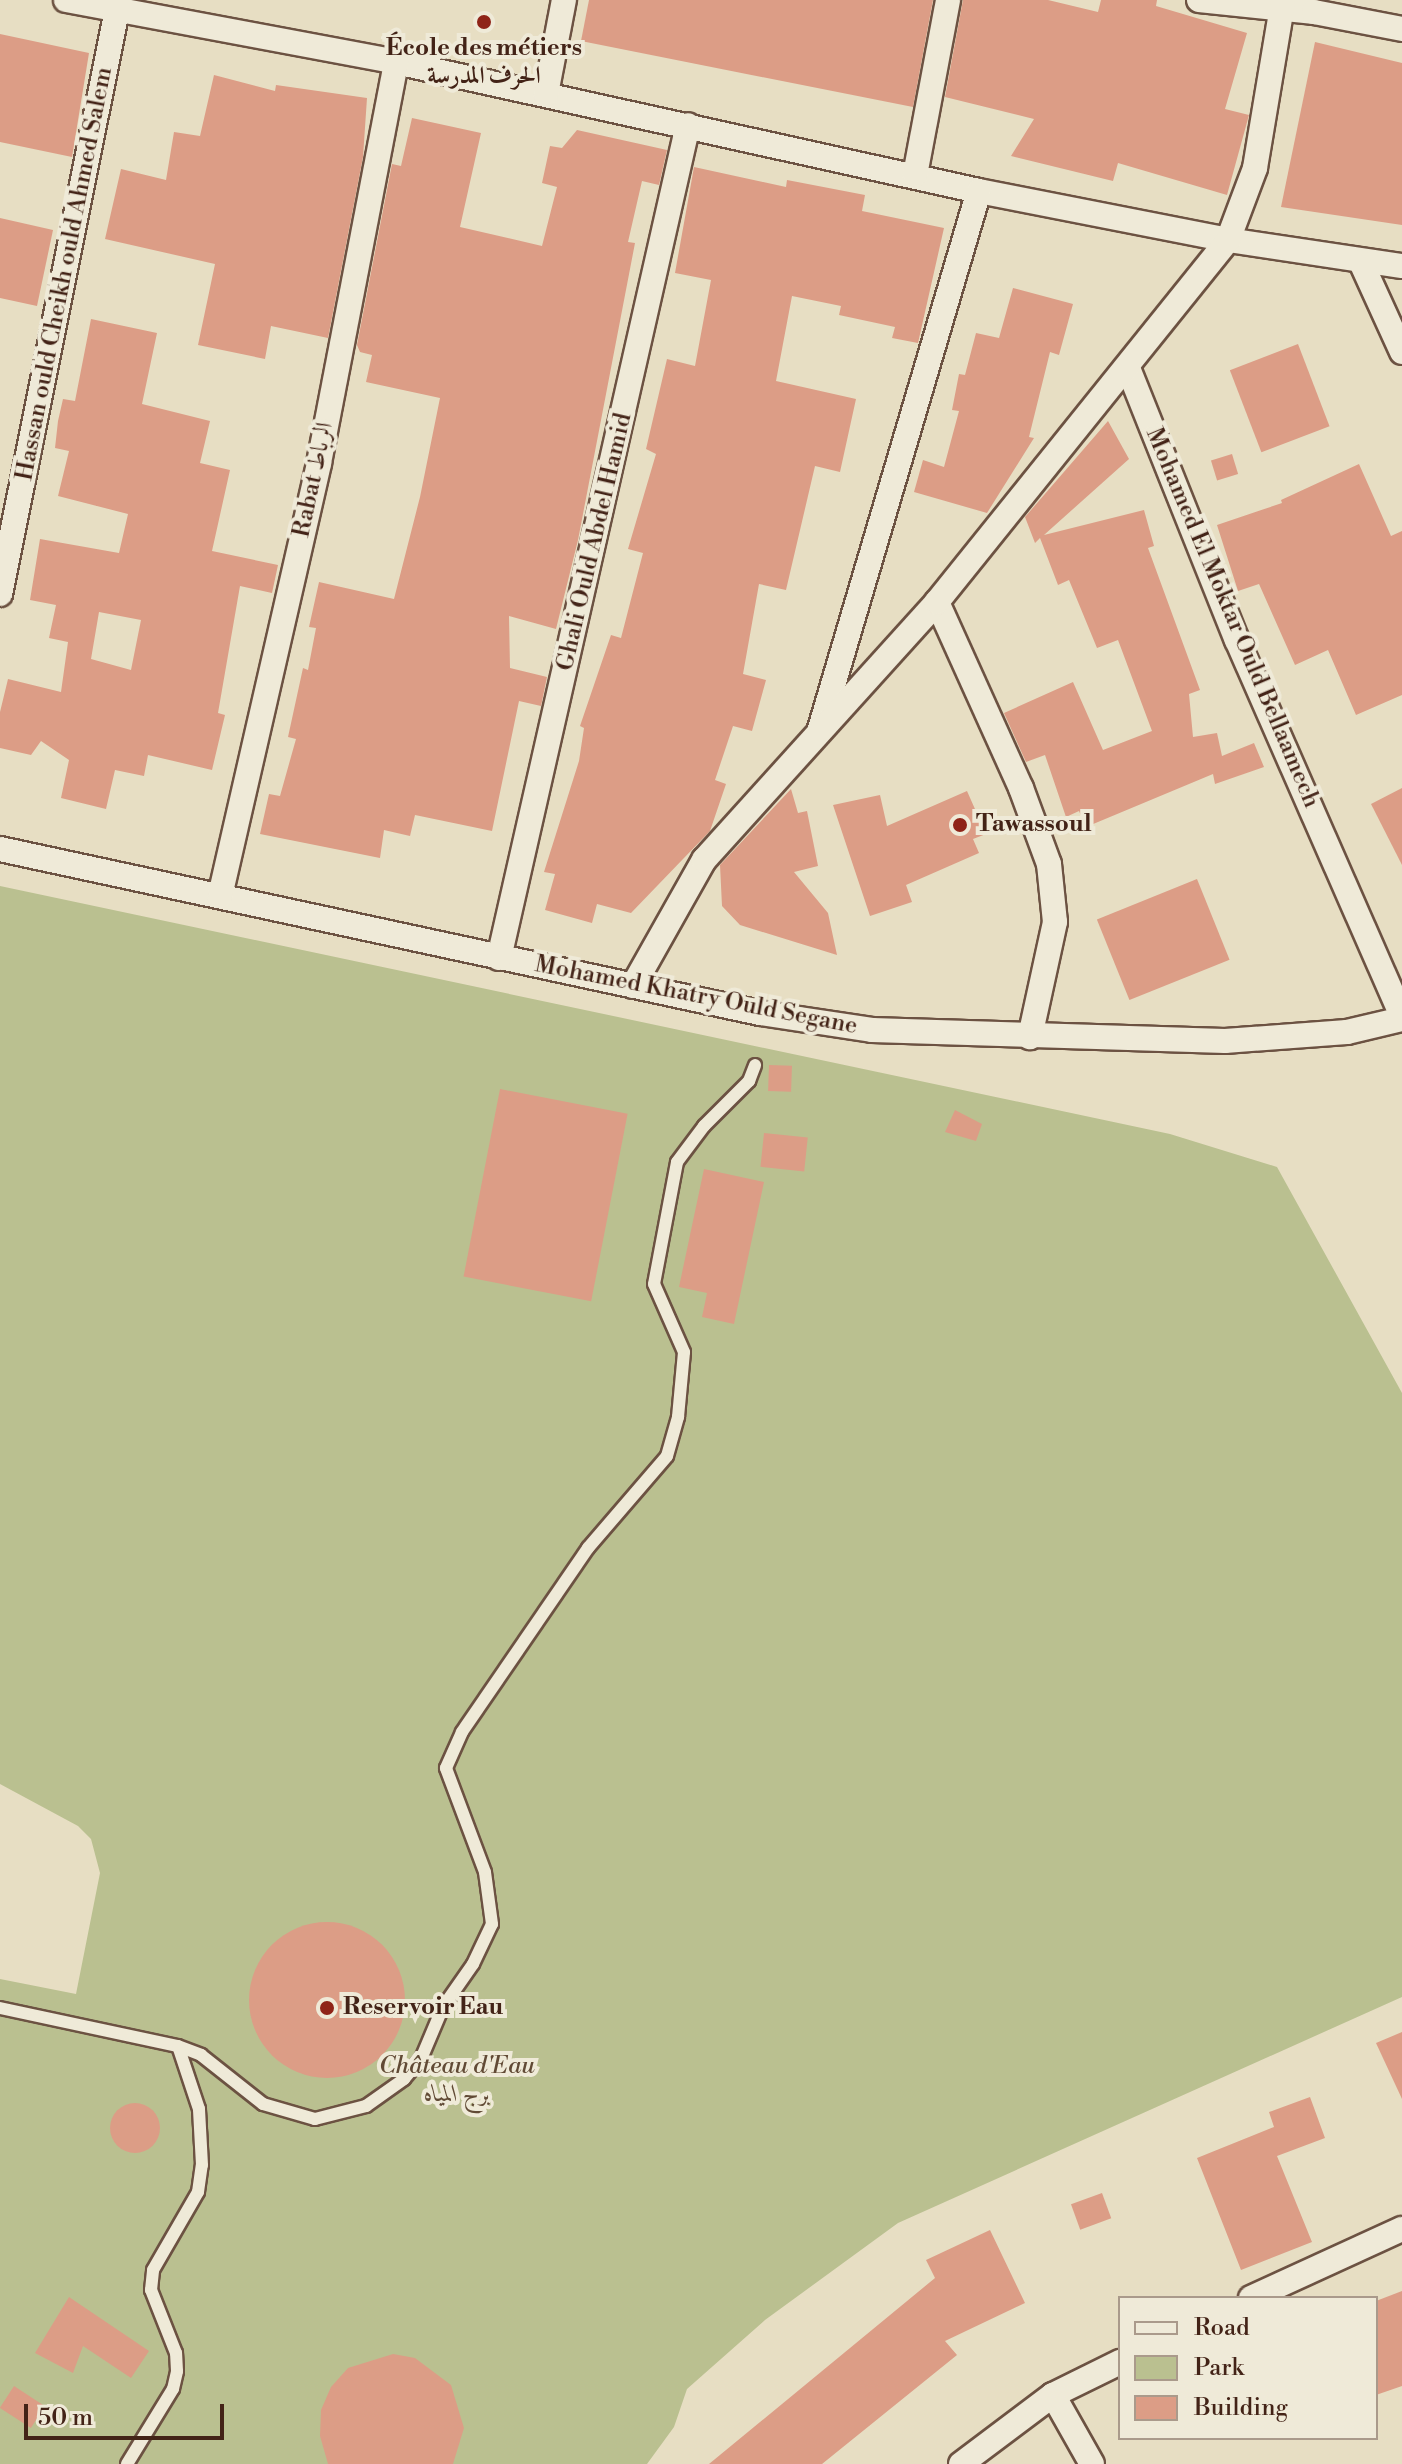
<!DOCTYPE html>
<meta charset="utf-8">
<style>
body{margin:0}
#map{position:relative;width:1402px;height:2464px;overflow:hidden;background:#e7dec3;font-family:"Libre Bodoni",Amiri,serif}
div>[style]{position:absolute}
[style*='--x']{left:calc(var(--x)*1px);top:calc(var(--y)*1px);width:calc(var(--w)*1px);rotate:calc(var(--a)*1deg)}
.green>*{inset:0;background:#bac090}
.building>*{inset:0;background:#dc9d86;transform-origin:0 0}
.round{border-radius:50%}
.roads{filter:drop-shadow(2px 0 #6c5242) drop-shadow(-2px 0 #6c5242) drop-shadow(0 2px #6c5242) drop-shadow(0 -2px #6c5242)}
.lane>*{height:12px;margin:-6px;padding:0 6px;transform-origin:6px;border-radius:6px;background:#efead8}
.street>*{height:24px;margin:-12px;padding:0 12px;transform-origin:12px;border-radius:12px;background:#efead8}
.dots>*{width:22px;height:22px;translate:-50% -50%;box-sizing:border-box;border:4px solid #efead8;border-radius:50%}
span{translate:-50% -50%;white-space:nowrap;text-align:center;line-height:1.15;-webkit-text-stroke:8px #efead8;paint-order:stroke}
.poi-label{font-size:24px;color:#432317;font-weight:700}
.left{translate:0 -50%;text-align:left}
.street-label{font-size:24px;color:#432317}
.park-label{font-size:24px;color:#614a35;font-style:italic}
.legend{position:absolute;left:1118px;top:2296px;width:260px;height:144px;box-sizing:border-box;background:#efead8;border:2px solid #aa9a8b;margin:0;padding:10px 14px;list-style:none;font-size:24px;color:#432317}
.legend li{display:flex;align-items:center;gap:16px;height:40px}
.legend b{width:40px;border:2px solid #aa9a8b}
.scale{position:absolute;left:24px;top:2404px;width:200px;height:36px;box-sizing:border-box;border:4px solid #432317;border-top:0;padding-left:10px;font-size:24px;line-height:28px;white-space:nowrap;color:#432317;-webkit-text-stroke:6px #efead8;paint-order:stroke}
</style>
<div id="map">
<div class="green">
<div style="clip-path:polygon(0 886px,1170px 1134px,1277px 1167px,1402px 1393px,1402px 1997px,898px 2223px,765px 2320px,687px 2389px,674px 2427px,647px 2464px,0 2464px,0 1979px,76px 1994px,100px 1873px,91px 1839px,78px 1826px,0 1784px)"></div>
</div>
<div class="building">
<div style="clip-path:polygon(589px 0,933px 0,913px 107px,581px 41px)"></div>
<div style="clip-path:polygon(963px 0,1048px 0,1098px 12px,1101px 0,1157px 0,1156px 6px,1247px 33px,1225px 109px,1249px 115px,1227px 195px,1118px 163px,1113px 181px,1011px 156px,1034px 119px,945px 97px)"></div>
<div style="clip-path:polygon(0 34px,89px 53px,72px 157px,0 142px)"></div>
<div style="clip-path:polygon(1315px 42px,1402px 63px,1402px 225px,1281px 207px)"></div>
<div style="clip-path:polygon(214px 75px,275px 91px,276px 85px,367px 98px,363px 157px,328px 338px,271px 326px,265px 359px,198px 345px,215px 264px,105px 239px,121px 169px,166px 180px,174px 132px,200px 136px)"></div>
<div style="clip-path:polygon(412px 118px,481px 133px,460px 227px,542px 246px,557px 187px,542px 183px,550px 146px,562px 148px,577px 130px,667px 150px,659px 185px,642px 181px,628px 242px,635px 243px,578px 540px,556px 629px,509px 616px,510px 668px,547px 677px,541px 706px,519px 701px,492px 831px,415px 815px,410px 836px,384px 830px,380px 858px,260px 834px,269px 794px,280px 796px,296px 739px,288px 737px,303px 668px,308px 670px,316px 628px,309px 627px,319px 582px,394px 599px,420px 497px,440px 398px,366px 382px,372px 355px,360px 352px,357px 345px,392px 164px,401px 166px)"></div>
<div style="clip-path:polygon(694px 167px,786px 187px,787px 180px,865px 195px,862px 211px,944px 228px,918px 343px,892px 338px,895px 327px,839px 315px,841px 306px,792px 296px,776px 381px,856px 399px,840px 472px,815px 466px,786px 590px,759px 584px,743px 674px,766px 680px,752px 731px,733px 726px,715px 780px,726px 784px,710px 831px,631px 913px,597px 904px,592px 923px,545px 910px,555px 874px,544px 872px,579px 761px,584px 728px,580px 726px,611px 635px,621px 638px,643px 553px,628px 549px,656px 454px,646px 449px,667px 359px,695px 366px,711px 280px,675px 273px)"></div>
<div style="clip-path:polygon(0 218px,53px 230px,37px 306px,0 298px)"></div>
<div style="clip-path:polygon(1013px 288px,1073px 304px,1059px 355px,1050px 352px,1029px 437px,1034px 438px,987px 513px,914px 492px,923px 460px,944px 467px,959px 411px,952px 410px,959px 374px,965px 375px,976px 333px,999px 338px)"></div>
<div style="clip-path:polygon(evenodd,91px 319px,157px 333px,142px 404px,210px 421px,200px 463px,230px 470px,212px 551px,278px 565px,272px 593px,240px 586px,218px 713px,225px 715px,212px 770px,148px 755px,144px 776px,115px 770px,106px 809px,61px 798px,69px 760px,41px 741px,31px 755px,0 748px,0 712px,8px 679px,61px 692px,68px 642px,49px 638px,56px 605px,30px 600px,40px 539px,119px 553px,128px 514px,58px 496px,69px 451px,55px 448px,58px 421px,63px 399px,75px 401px,91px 319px,99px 612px,141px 620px,131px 670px,91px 659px,99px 612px)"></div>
<div style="left:1298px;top:344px;width:88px;height:73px;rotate:69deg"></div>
<div style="clip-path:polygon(1108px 421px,1129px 459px,1044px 535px,1144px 510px,1154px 546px,1148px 548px,1200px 690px,1189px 694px,1193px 737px,1217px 733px,1222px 756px,1254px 743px,1264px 767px,1215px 784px,1213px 774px,1086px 827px,1079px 811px,1066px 817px,1045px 755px,1026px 762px,1004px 713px,1073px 682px,1103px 750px,1152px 731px,1118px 640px,1097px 648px,1069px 580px,1058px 585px,1040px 538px,1035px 543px,1025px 517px)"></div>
<div style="left:1232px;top:454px;width:21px;height:22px;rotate:73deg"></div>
<div style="clip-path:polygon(1359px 464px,1391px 536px,1402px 531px,1402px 695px,1356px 715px,1328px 650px,1295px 665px,1259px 584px,1238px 591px,1217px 525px,1282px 503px,1281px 500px)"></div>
<div style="clip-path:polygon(1402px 788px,1402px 865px,1371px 804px)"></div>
<div style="clip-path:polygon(791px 789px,798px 813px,807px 811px,818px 866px,794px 872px,828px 913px,837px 955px,740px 925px,722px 906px,720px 865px)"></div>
<div style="clip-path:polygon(967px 791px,986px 834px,973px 839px,979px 853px,906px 885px,912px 902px,870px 916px,833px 805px,880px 795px,887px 826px)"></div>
<div style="left:1197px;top:879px;width:87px;height:108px;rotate:68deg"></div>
<div style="left:769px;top:1065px;width:23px;height:26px;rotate:2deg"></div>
<div style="left:500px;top:1089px;width:130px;height:191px;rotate:11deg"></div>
<div style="clip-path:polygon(955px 1110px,982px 1124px,976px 1141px,945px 1132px)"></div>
<div style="left:764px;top:1133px;width:44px;height:34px;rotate:6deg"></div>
<div style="clip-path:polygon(704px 1169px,764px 1182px,734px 1324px,702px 1317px,707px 1293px,679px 1287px)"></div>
<div class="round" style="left:249px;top:1922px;width:156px;height:156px"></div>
<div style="clip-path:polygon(1402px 2032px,1402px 2099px,1376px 2043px)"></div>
<div style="clip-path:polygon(1310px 2097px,1325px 2138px,1277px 2156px,1312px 2242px,1241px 2270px,1197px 2158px,1274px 2127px,1269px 2112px)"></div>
<div class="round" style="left:110px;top:2103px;width:50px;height:50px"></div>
<div style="left:1102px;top:2193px;width:27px;height:33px;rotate:70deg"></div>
<div style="clip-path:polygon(990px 2230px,1025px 2303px,945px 2341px,957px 2355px,822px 2464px,709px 2464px,935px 2278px,926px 2260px)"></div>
<div style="clip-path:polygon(1402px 2291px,1402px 2386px,1376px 2395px,1376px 2301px)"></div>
<div style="clip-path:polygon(69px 2297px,149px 2351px,131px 2378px,83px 2346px,73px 2373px,35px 2353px)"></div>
<div style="clip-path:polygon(393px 2354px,415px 2358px,451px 2385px,464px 2428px,453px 2464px,328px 2464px,320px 2436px,321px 2410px,331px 2387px,348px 2368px)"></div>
<div style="left:14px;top:2386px;width:37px;height:26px;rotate:33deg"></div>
</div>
<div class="roads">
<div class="lane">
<div style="--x:0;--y:2008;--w:182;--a:12.1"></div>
<div style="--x:178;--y:2046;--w:25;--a:21"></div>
<div style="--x:201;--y:2055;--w:79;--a:38.3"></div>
<div style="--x:263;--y:2104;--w:54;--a:16.1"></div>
<div style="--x:315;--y:2119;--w:53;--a:-14.3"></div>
<div style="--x:366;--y:2106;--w:47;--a:-35.4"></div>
<div style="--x:404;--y:2079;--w:26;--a:-50"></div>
<div style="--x:421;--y:2059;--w:56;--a:-67.1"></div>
<div style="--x:443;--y:2007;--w:52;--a:-55.1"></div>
<div style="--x:473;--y:1964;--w:44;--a:-64.6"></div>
<div style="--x:492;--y:1924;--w:52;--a:-97.7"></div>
<div style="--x:485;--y:1872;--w:111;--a:-110.6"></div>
<div style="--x:446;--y:1768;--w:39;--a:-66"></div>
<div style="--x:462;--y:1732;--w:223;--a:-55.6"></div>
<div style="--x:588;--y:1548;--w:121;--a:-49.3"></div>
<div style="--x:667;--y:1456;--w:41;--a:-74.2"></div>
<div style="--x:678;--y:1417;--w:65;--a:-84.7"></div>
<div style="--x:684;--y:1352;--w:74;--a:-113.8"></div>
<div style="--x:654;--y:1284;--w:124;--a:-79.3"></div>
<div style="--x:677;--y:1162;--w:45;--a:-53.1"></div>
<div style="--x:704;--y:1126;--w:64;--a:-45"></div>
<div style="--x:749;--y:1081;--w:17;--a:-69"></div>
<div style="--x:127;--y:2464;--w:88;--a:-58.5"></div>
<div style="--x:173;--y:2389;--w:18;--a:-77"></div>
<div style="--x:177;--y:2371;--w:18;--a:-93"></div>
<div style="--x:176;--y:2353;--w:68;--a:-111.6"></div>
<div style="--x:151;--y:2290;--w:20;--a:-84"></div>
<div style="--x:153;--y:2270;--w:90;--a:-60"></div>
<div style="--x:198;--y:2192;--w:27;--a:-82"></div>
<div style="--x:202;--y:2165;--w:56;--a:-93.1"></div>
<div style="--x:199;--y:2109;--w:66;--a:-108.4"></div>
</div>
<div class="street">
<div style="--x:66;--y:0;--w:336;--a:10.6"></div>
<div style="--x:396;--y:62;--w:597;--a:12.48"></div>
<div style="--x:979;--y:191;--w:254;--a:11.1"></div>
<div style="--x:1228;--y:240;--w:176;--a:8.5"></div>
<div style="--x:1199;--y:0;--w:116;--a:6"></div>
<div style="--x:1314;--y:12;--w:90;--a:10.9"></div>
<div style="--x:546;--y:94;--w:96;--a:-79.2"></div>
<div style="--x:915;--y:175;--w:178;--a:-79.3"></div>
<div style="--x:1361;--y:262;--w:99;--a:65.5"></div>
<div style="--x:1128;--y:368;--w:293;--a:68.2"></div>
<div style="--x:1237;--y:640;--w:411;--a:66.3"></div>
<div style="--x:0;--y:594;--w:606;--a:-78.67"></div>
<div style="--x:937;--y:602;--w:204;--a:65.7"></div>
<div style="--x:1021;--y:788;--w:81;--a:69.8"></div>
<div style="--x:1049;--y:864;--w:58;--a:84.1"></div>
<div style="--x:1055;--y:922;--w:118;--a:102.3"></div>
<div style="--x:820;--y:729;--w:561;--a:-73.54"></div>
<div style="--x:0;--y:849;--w:777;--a:12.18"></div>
<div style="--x:760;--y:1013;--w:113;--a:8.6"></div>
<div style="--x:872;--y:1030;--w:353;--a:1.8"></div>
<div style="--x:1225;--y:1041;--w:122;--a:-4.2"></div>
<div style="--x:1347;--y:1032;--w:57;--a:-13.3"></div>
<div style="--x:220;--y:896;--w:444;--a:-77.1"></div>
<div style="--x:319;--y:463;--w:408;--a:-79.1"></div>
<div style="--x:499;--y:958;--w:854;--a:-77.22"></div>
<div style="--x:633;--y:986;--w:145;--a:-60.6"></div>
<div style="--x:704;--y:860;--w:348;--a:-47.9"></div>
<div style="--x:937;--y:602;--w:464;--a:-51.2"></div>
<div style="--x:1228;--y:240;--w:77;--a:-69.4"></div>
<div style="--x:1255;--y:168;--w:170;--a:-80.5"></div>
<div style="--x:1251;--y:2298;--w:166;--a:-24.6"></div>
<div style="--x:1053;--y:2395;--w:79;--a:60.5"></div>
<div style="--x:961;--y:2464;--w:115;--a:-36.9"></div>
<div style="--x:1053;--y:2395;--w:75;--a:-26.2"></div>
</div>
</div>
<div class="dots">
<div style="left:484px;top:22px;background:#8f2418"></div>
<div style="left:960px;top:825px;background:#8f2418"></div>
<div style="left:327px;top:2008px;background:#8f2418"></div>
</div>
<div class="poi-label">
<span style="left:484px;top:63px">École des métiers<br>الحرف المدرسة</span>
<span class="left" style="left:976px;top:825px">Tawassoul</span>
<span class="left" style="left:343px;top:2008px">Reservoir Eau</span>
</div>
<div class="street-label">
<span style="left:65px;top:274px;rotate:-79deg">Hassan ould Cheikh ould Ahmed Salem</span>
<span style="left:314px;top:480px;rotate:-78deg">Rabat الرباط</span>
<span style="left:595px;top:542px;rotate:-77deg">Ghali Ould Abdel Hamid</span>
<span style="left:1232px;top:618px;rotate:67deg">Mohamed El Moktar Ould Bellaamech</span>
<span style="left:696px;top:996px;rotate:11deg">Mohamed Khatry Ould Segane</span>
</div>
<div class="park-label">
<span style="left:457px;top:2081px">Château d'Eau<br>برج المياه</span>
</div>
<ul class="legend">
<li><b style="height:10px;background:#efead8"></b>Road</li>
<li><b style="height:22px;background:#bac090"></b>Park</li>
<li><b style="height:22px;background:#dc9d86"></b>Building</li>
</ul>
<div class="scale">50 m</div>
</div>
